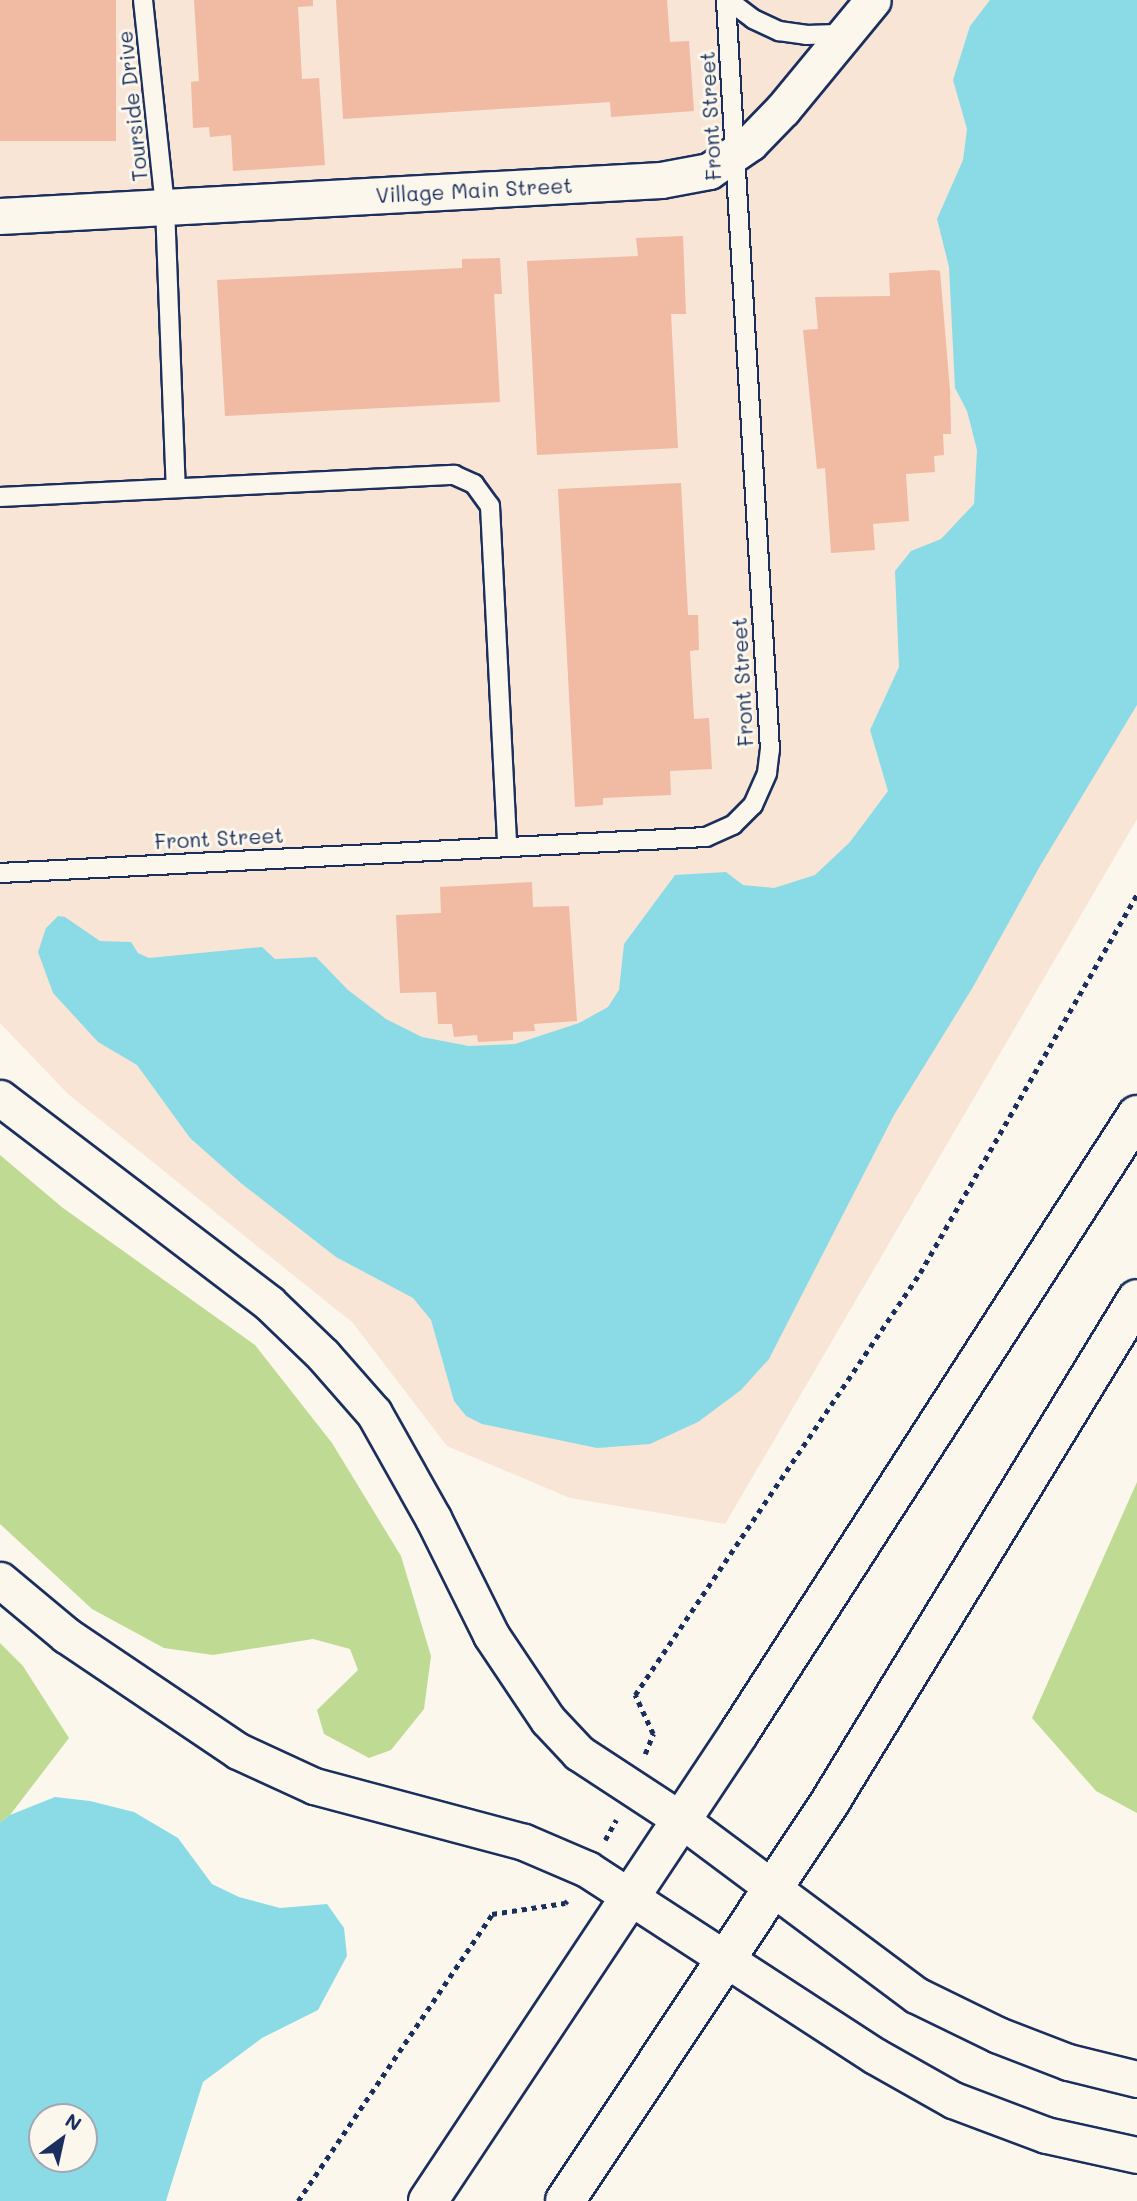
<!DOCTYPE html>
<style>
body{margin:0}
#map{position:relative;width:1137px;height:2201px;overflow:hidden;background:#fbf7ec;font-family:Mali,sans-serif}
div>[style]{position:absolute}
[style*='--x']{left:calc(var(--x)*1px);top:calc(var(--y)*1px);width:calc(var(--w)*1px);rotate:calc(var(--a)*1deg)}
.built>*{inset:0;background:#f8e5d6}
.green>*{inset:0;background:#bfdb93}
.water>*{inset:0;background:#8bdbe7}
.building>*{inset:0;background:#f0baa3;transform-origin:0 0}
.path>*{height:4.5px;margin-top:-2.25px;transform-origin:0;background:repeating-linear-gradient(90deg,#1b2f5e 0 5px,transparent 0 10px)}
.roads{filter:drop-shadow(2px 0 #1b2f5e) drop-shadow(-2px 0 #1b2f5e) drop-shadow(0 2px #1b2f5e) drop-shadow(0 -2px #1b2f5e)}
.lane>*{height:18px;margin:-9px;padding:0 9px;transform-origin:9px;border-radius:9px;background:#fbf7ec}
.street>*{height:35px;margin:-17.5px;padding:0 17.5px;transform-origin:17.5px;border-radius:17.5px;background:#fbf7ec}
.primary>*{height:38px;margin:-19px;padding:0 19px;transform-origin:19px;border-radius:19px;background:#fbf7ec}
span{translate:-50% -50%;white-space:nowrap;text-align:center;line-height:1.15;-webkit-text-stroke:6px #fbf7ec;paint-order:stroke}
.street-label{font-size:21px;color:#1b2f5e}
.north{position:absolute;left:28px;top:2103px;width:70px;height:70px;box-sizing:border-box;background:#fbf7ec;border:2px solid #a1a7b3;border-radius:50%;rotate:33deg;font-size:19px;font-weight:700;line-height:28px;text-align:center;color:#1b2f5e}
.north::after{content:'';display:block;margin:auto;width:24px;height:32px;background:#1b2f5e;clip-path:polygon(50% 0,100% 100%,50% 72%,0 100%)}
</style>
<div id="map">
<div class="built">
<div style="clip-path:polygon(0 0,1137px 0,1137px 819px,725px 1524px,570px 1498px,447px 1446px,353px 1323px,68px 1094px,0 1023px)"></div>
</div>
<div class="green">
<div style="clip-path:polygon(0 1155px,63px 1208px,255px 1345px,332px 1443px,401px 1556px,431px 1656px,424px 1709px,391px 1750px,369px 1758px,324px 1734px,317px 1710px,358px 1670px,350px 1649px,313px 1639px,213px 1655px,164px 1648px,92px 1609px,0 1524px)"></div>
<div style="clip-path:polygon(1137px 1482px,1137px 1813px,1096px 1791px,1032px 1718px)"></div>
<div style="clip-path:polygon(0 1643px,23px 1666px,69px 1738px,10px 1815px,0 1823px)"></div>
</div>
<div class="water">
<div style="clip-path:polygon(990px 0,1137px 0,1137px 705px,1040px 866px,973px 987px,894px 1115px,769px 1359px,741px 1390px,698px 1422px,650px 1444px,597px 1448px,482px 1424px,466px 1416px,454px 1401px,431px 1320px,413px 1298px,336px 1257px,242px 1184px,190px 1138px,137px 1065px,98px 1042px,53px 993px,38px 952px,46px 928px,58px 916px,65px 917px,100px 941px,131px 942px,138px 953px,149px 958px,262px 947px,275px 959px,316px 957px,348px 990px,386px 1019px,422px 1037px,469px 1046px,515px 1044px,579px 1023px,608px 1007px,619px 990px,624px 944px,675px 875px,726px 872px,743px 885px,774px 888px,815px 875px,850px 842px,888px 791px,870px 730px,899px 667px,895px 571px,911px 551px,941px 539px,974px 504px,977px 450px,967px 411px,955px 388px,949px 267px,937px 219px,963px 160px,967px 129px,953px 80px,970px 26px)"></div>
<div style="clip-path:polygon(evenodd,55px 1797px,90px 1801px,134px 1812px,178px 1838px,212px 1884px,239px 1897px,280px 1908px,327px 1904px,344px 1928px,347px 1956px,318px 2010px,262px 2038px,203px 2082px,166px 2201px,0 2201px,0 1823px,10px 1815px,55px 1797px,84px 2117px,84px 2159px,42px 2159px,42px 2117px,84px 2117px)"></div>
</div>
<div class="building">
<div style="left:0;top:0;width:116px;height:141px"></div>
<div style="clip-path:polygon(194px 0,313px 0,313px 6px,298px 7px,302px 79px,319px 78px,325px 165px,233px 171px,231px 135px,210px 137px,209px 127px,193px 128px,191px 82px,199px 81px)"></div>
<div style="clip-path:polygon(336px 0,667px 0,670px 42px,689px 41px,694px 111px,611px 117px,610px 102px,343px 119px)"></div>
<div style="clip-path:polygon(683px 236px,686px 314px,671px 314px,678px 448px,537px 455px,527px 261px,638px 256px,636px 238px)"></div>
<div style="clip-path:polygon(500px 258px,502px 294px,494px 294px,500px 402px,225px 416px,217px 280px,462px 268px,462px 259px)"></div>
<div style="clip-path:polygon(934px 270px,940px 271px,950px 390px,951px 434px,943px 434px,944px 455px,934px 456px,935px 472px,906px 474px,909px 521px,873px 524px,875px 550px,831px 553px,825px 468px,817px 469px,803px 330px,818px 329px,815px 297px,890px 296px,889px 273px)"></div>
<div style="clip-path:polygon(681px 483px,688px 615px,698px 615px,699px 650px,690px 651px,694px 719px,709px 718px,712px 769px,670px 771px,671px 795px,603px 798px,603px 805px,575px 807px,558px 489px)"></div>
<div style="clip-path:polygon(532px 882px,533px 907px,569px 906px,577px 1021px,534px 1024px,535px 1031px,513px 1032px,513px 1040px,478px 1042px,477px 1035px,454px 1037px,452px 1024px,438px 1024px,436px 992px,400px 993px,396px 915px,441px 913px,440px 887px)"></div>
</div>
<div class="path">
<div style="--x:645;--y:1754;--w:22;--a:-68"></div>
<div style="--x:653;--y:1734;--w:43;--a:-114.8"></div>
<div style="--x:635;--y:1695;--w:509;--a:-55.97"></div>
<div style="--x:920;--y:1273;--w:437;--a:-60.2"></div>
<div style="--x:605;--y:1840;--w:23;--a:-61"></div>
<div style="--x:298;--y:2201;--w:346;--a:-55.9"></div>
<div style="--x:492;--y:1914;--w:74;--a:-8.6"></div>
<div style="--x:565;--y:1903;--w:3;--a:-45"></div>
</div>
<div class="roads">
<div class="lane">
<div style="--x:143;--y:0;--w:208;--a:83.9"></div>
<div style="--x:165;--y:207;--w:281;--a:87.8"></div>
<div style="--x:728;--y:0;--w:31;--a:37"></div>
<div style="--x:753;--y:19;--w:29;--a:25"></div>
<div style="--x:779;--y:31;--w:27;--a:8"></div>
<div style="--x:806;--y:35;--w:38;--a:-2"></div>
<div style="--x:0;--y:497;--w:455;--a:-2.8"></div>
<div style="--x:454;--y:475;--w:22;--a:24"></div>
<div style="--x:474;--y:484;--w:27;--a:54"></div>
<div style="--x:490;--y:506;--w:341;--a:87.1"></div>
<div style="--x:0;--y:873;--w:707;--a:-2.92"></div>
<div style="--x:706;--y:837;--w:30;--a:-24"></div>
<div style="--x:733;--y:825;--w:28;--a:-45"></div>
<div style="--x:753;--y:805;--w:35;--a:-66"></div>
<div style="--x:767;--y:773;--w:23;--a:-83"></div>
<div style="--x:770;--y:750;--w:751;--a:-93.36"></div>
</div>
<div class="street">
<div style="--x:0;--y:216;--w:662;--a:-3.12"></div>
<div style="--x:661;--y:180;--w:49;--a:-10.6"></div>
<div style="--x:709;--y:171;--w:50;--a:-34.3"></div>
<div style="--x:750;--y:143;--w:47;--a:-45.9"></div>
<div style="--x:783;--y:109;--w:141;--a:-50.5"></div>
<div style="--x:0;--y:1098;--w:338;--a:37.3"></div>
<div style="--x:269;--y:1303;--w:75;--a:43.9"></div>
<div style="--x:323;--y:1355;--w:77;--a:48.7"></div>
<div style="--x:374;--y:1413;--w:120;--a:60.7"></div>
<div style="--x:433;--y:1518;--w:131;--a:63.6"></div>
<div style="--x:491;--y:1635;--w:102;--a:56.2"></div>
<div style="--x:548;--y:1720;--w:45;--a:46.8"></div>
<div style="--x:579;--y:1753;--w:121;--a:33.2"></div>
<div style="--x:680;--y:1819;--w:294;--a:36.7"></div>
<div style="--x:916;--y:1995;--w:91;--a:26"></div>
<div style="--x:998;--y:2035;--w:75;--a:21.1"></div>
<div style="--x:1068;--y:2062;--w:71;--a:13.8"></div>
<div style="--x:0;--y:1580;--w:86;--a:39.8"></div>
<div style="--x:66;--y:1635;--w:207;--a:34"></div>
<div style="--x:238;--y:1751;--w:84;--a:24.7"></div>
<div style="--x:314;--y:1786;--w:217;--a:14.9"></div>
<div style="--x:524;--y:1842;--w:69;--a:23.2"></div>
<div style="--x:587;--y:1869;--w:343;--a:33"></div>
<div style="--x:875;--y:2056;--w:90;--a:29.4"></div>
<div style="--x:953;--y:2100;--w:99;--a:20.6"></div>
<div style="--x:1046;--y:2135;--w:93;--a:12.4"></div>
</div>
<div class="primary">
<div style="--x:428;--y:2201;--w:562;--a:-56.39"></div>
<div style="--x:739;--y:1733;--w:735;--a:-57.22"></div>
<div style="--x:565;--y:2201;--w:479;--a:-56.4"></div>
<div style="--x:830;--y:1802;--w:589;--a:-58.6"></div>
</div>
</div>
<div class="street-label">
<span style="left:132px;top:106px;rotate:-96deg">Tourside Drive</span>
<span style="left:710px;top:116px;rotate:-93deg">Front Street</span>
<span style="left:474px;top:190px;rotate:-3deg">Village Main Street</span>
<span style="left:742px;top:682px;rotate:-93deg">Front Street</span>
<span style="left:219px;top:838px;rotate:-3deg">Front Street</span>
</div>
<div class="north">N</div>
</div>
